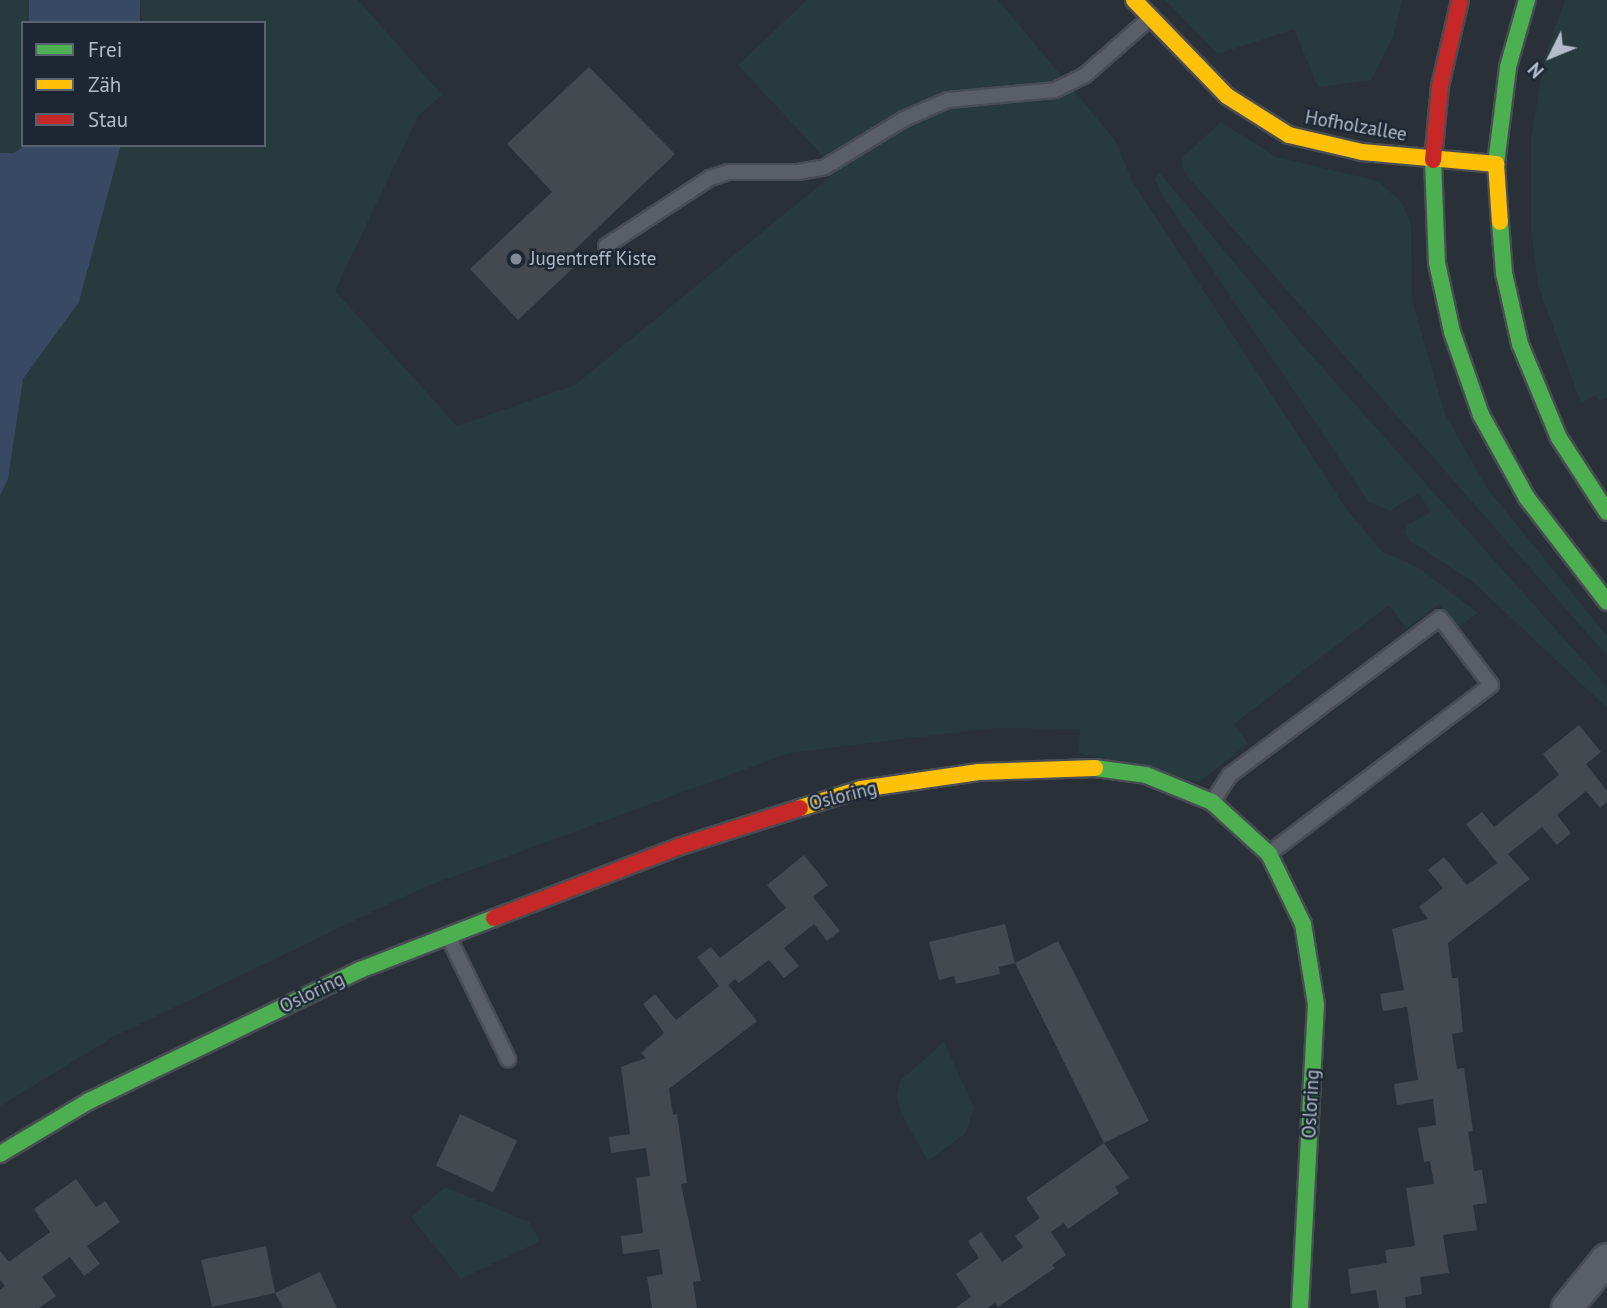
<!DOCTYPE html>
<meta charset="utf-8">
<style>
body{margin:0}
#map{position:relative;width:1607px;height:1308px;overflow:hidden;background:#2a3038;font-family:"PT Sans",sans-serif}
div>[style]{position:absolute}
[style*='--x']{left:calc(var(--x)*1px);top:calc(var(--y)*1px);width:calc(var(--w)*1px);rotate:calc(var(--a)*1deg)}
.green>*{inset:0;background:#273a3e}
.water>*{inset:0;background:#384963;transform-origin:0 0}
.building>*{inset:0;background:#444950;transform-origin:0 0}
.roads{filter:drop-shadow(2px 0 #484c53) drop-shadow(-2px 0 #484c53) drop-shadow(0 2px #484c53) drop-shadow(0 -2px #484c53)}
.lane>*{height:14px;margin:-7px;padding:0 7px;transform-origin:7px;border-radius:7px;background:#5a5e66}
.street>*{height:30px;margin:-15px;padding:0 15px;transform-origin:15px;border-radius:15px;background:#5a5e66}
.fast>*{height:16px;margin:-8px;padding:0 8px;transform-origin:8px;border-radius:8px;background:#4caf50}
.slow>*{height:16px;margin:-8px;padding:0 8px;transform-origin:8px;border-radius:8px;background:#ffc107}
.jam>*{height:16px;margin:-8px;padding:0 8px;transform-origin:8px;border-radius:8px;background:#c62828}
.dots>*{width:19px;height:19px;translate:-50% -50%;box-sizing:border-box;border:4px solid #1d2633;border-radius:50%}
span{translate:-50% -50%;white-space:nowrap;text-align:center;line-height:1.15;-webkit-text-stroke:5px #1d2633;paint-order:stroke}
.street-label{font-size:19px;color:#b4bcc9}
.poi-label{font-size:19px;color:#b4bcc9}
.left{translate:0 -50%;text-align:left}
.legend{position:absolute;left:21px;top:21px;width:245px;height:126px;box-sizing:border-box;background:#1d2633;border:2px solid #59626f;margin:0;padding:9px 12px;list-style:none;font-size:21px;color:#b4bcc9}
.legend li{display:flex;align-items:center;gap:14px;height:35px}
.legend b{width:35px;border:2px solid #59626f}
.north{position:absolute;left:1516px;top:21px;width:70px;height:70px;-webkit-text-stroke:5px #1d2633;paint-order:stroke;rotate:227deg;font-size:19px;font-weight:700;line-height:28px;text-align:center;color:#b4bcc9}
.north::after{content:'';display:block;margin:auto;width:24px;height:32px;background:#b4bcc9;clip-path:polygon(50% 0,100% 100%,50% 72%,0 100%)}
</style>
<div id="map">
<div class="green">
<div style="clip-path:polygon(0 0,29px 0,31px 23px,23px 23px,26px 145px,14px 153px,0 153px)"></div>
<div style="clip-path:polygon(140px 0,358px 0,442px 95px,418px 116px,335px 291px,457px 426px,575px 385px,837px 171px,738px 65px,807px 0,998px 0,1115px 140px,1132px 181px,1347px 510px,1382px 551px,1419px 568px,1478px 613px,1458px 628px,1439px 604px,1407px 629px,1389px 605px,1234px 724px,1248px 744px,1199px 782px,1079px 753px,1080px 729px,993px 728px,789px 753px,422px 888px,113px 1037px,0 1106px,0 496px,8px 479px,23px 379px,79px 302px,121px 145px,264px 145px,264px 23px,142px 23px)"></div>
<div style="clip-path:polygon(1165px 0,1402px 0,1393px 37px,1371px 80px,1318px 87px,1294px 29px,1218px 54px)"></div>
<div style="clip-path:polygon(1565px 0,1607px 0,1607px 397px,1599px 401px,1595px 395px,1581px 403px,1538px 285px,1531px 228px,1531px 139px,1544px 59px)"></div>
<div style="clip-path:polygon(1221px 122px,1276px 157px,1378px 181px,1402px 203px,1411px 225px,1412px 301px,1445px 414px,1487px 488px,1607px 636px,1607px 656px,1188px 177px,1181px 165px,1183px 157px)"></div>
<div style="clip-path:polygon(1159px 172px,1304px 347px,1607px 687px,1607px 708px,1472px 581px,1410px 541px,1405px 533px,1407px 526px,1430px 512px,1419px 493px,1390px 511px,1368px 501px,1163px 196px,1155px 179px)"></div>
<div style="clip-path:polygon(944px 1042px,974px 1108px,965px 1134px,928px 1161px,901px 1113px,897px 1096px,900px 1081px)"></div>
<div style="clip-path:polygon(445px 1187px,529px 1222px,540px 1241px,461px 1279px,411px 1217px)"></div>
</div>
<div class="water">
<div style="left:29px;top:0;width:111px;height:23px"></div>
<div style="clip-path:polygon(26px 145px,121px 145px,79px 302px,23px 379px,8px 479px,0 496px,0 153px,14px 153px)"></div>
</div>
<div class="building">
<div style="clip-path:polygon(589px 67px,675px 154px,565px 259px,573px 268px,518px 320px,470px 269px,552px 192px,507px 144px)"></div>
<div style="clip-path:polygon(1579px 725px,1601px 752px,1586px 764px,1607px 791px,1607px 802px,1600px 808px,1586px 791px,1557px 815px,1571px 833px,1557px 845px,1542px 827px,1508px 854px,1530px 879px,1448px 943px,1452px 978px,1458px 978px,1463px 1032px,1452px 1034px,1454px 1049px,1457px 1069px,1464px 1068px,1473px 1131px,1468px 1132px,1472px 1155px,1474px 1171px,1482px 1170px,1487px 1203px,1473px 1205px,1477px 1230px,1443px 1235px,1449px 1273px,1420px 1277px,1422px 1294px,1405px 1297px,1406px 1308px,1379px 1308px,1376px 1290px,1351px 1294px,1348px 1269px,1387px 1263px,1385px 1250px,1415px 1246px,1406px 1188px,1434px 1184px,1430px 1161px,1424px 1162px,1418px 1128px,1436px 1125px,1433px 1099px,1397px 1105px,1394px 1084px,1418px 1080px,1407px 1007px,1383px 1011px,1380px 994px,1404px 990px,1392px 929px,1428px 919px,1419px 907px,1443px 888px,1428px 870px,1444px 857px,1467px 885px,1497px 863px,1466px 824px,1482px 812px,1494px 827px,1559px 775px,1543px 754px)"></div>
<div style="clip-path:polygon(804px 855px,828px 885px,813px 897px,840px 931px,827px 941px,814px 924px,784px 948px,799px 966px,784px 978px,769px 960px,739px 983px,735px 979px,728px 985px,757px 1021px,669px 1089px,673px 1115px,677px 1114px,687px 1183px,681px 1184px,701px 1281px,693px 1282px,697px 1308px,652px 1308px,647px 1277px,663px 1274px,659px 1249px,623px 1254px,621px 1236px,643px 1233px,636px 1178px,650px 1176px,646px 1148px,611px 1153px,609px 1137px,630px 1134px,621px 1067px,646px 1058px,641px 1053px,664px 1033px,643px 1004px,655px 994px,676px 1020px,719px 986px,697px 957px,711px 947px,720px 958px,786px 908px,767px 885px)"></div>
<div style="clip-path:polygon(1005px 924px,1015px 963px,1058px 941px,1149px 1121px,1104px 1143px,1015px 963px,999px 967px,1000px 974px,956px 984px,954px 976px,939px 980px,929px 942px)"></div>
<div style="left:460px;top:1114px;width:63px;height:57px;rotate:25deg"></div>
<div style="clip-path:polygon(1104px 1143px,1129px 1178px,1115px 1187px,1119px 1193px,1068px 1229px,1064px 1223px,1051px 1232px,1066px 1255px,1052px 1265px,1055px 1268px,998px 1307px,995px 1303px,987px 1308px,955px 1308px,971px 1297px,956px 1274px,979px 1258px,968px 1241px,981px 1232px,1002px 1262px,1023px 1247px,1015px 1236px,1040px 1218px,1026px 1198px)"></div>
<div style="clip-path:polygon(76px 1179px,96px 1207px,105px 1201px,120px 1222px,87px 1246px,100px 1264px,84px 1276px,70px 1257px,42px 1277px,56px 1296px,39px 1308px,0 1308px,0 1290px,5px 1286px,0 1280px,0 1251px,9px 1262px,50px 1232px,34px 1209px)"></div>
<div style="clip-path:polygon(266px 1246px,275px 1293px,320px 1272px,337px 1308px,283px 1308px,275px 1293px,212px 1307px,201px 1260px)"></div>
</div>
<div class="roads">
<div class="lane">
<div style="--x:606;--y:246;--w:124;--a:-33.2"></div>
<div style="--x:710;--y:178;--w:19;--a:-18"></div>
<div style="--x:728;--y:172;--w:70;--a:0"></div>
<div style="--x:798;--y:172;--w:27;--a:-10"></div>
<div style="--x:825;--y:167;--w:92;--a:-31.3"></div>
<div style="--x:904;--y:119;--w:48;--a:-23.4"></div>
<div style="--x:948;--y:100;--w:107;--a:-5.3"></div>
<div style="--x:1055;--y:90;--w:32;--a:-26"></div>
<div style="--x:1084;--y:76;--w:86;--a:-41.2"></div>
<div style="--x:1213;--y:801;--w:31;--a:-57"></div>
<div style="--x:1230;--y:775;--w:262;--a:-36.8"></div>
<div style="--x:1440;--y:618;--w:84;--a:52.7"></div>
<div style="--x:1491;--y:685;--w:278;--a:142.8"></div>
<div style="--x:449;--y:938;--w:135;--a:64"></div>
</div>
<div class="street">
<div style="--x:1567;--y:1308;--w:63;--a:-50.8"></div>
</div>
<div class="fast">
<div style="--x:1433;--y:160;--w:103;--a:87.8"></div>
<div style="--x:1437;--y:263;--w:71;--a:77.7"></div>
<div style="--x:1452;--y:332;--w:88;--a:70.7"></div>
<div style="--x:1481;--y:415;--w:95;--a:61"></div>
<div style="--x:1527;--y:498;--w:131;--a:52.4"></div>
<div style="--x:1496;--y:164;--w:98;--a:-82.9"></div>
<div style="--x:1508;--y:67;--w:70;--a:-74.2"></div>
<div style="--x:1500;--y:222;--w:51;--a:85.5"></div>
<div style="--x:1504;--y:273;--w:73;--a:77.3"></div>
<div style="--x:1520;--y:344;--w:102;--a:67.5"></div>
<div style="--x:1559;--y:438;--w:88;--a:57"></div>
<div style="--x:1095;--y:768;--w:51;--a:7.8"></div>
<div style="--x:1146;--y:775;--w:71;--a:22.2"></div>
<div style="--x:1212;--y:802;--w:77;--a:42.4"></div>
<div style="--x:1269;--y:854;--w:78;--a:64.1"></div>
<div style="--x:1303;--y:924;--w:81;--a:80.8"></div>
<div style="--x:1316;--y:1004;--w:304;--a:93"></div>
<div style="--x:0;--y:1154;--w:104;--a:-30.8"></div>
<div style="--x:89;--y:1101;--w:301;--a:-25.8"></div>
<div style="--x:360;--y:970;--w:144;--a:-21.2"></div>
</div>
<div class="slow">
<div style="--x:1134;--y:0;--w:134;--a:45.9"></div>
<div style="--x:1227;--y:96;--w:73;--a:32.2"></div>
<div style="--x:1289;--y:135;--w:75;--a:13.1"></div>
<div style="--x:1362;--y:152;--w:135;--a:5.1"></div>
<div style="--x:1496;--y:164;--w:58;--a:86.1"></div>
<div style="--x:800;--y:808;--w:64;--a:-17.3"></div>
<div style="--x:861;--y:789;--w:119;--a:-8.2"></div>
<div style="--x:979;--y:772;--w:116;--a:-2"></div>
</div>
<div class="jam">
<div style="--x:1433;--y:160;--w:74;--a:-84.6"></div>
<div style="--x:1440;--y:86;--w:88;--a:-76.9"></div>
<div style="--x:494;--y:918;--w:197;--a:-21.1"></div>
<div style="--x:678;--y:847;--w:128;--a:-17.7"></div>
</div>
</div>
<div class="dots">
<div style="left:516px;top:259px;background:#848b96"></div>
</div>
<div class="street-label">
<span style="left:1356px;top:126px;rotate:10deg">Hofholzallee</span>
<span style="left:843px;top:796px;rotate:-14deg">Osloring</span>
<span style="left:312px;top:993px;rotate:-26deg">Osloring</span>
<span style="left:1311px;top:1104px;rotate:-87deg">Osloring</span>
</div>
<div class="poi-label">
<span class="left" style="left:530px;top:259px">Jugentreff Kiste</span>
</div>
<ul class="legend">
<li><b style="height:9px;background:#4caf50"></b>Frei</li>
<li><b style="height:9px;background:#ffc107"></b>Zäh</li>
<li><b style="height:9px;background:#c62828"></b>Stau</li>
</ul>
<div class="north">N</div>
</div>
